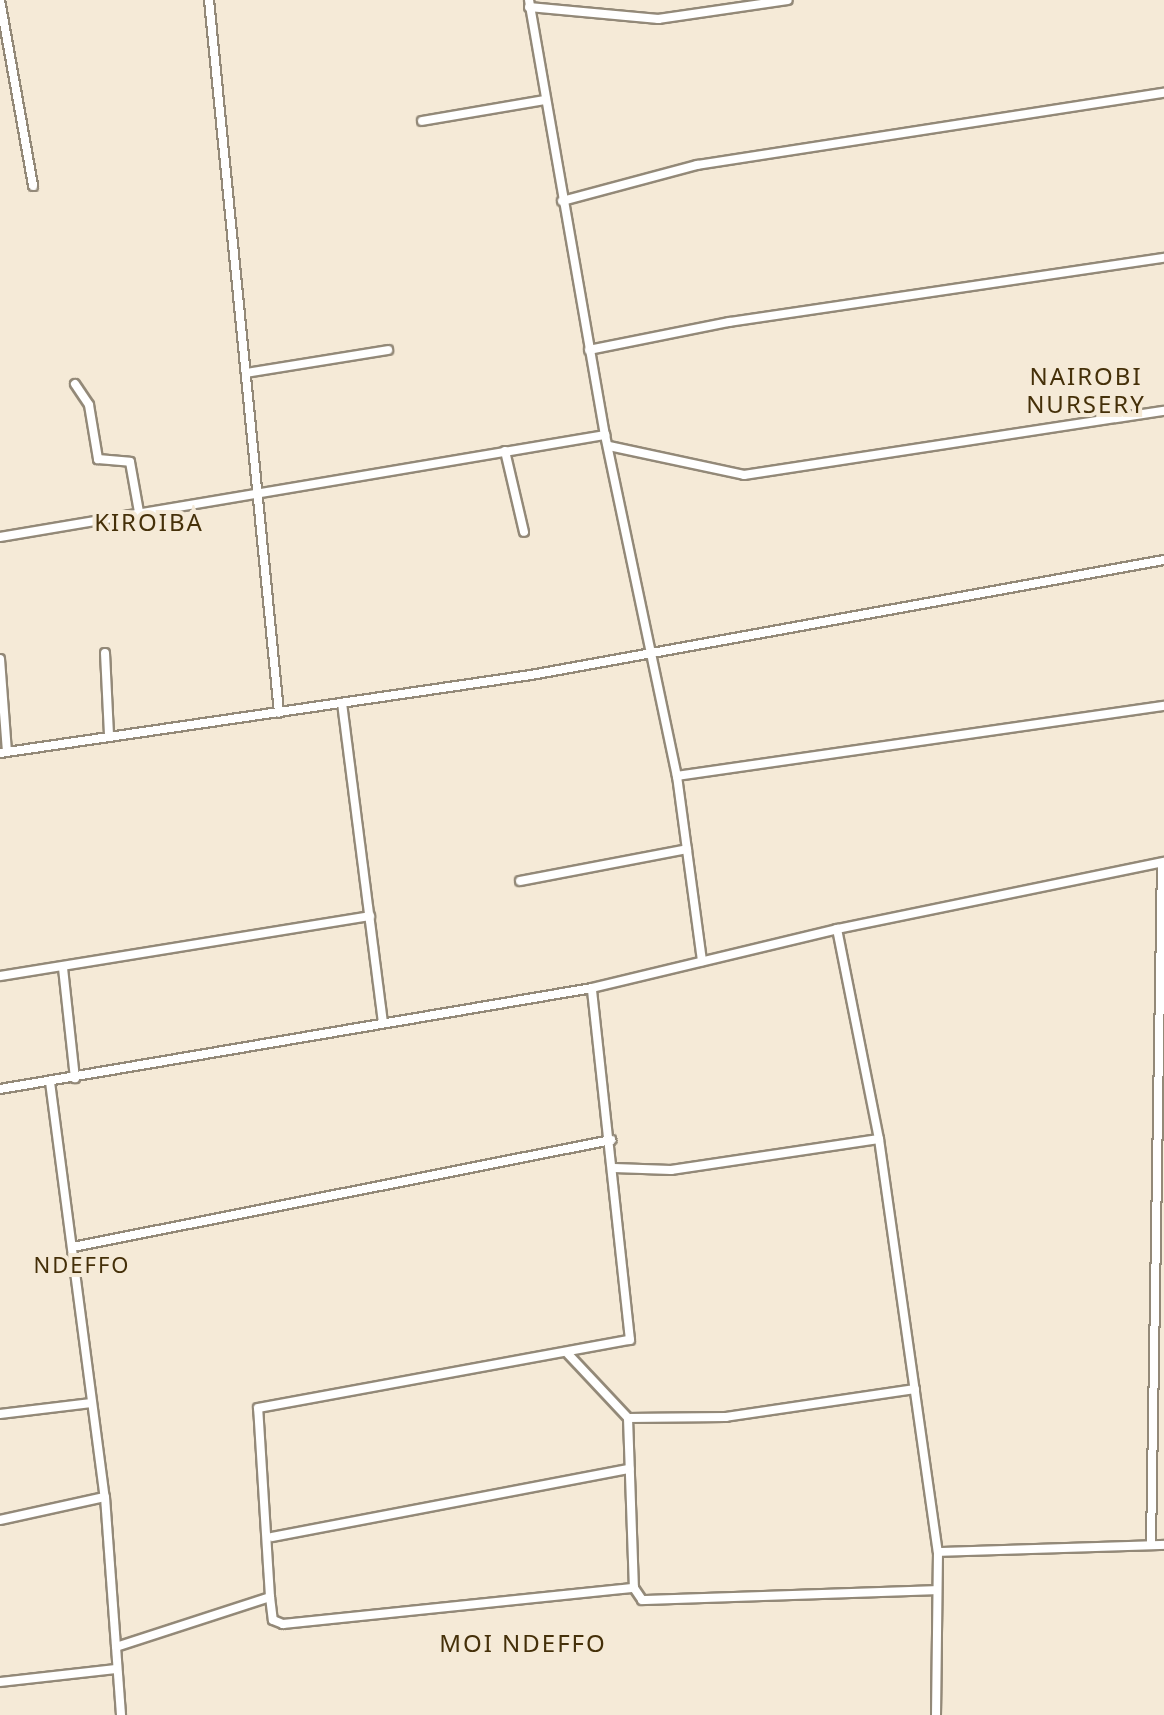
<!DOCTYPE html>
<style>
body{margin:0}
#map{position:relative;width:1164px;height:1715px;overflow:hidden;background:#f5ead7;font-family:"Noto Sans",sans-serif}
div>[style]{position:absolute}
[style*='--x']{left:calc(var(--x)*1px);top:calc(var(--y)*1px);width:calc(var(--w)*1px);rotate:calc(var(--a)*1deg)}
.roads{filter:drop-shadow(2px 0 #938978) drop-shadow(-2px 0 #938978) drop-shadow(0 2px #938978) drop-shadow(0 -2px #938978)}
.minor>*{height:8px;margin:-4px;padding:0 4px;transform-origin:4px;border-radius:4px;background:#fff}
span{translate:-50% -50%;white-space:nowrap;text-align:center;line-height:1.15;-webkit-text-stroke:8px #f5ead7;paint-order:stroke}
.neighbourhood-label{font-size:22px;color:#453009;letter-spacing:2px}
.quarter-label{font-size:24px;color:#453009;letter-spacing:2px}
</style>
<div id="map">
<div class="roads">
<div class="minor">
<div style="--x:0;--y:0;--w:189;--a:79.9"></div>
<div style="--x:209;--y:0;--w:716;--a:84.39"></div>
<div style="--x:529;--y:0;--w:442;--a:80.1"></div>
<div style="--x:605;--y:435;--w:349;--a:78.1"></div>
<div style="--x:677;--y:776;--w:187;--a:82.3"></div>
<div style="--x:529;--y:7;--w:130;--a:5.3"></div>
<div style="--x:658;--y:19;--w:131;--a:-8.3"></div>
<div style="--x:422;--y:121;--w:125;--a:-9.7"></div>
<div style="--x:562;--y:201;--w:140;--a:-14.9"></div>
<div style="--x:697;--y:165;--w:473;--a:-8.8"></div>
<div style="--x:589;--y:350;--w:143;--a:-11.3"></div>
<div style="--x:729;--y:322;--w:440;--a:-8.4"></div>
<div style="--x:246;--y:373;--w:144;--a:-9.2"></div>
<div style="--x:75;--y:384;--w:25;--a:56"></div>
<div style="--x:89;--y:405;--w:55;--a:80.5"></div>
<div style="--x:98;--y:459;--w:32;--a:5"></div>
<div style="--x:130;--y:462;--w:51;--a:79.8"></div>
<div style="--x:609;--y:446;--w:138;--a:12.1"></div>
<div style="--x:744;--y:475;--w:425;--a:-8.7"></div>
<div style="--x:505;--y:451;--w:83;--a:76.8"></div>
<div style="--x:0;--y:537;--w:614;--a:-9.57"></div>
<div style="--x:105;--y:653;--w:81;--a:87.2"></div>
<div style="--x:0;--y:659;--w:93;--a:85.7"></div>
<div style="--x:342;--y:703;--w:322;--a:82.7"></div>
<div style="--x:0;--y:753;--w:537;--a:-8.36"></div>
<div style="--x:531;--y:675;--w:643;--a:-10.3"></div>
<div style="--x:677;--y:776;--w:492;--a:-8.2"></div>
<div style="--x:520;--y:881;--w:170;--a:-10.8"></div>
<div style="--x:837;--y:929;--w:334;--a:-11.6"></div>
<div style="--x:63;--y:968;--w:111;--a:83.8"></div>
<div style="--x:0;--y:976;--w:375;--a:-9.2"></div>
<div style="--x:50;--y:1082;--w:419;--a:82.5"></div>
<div style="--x:105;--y:1497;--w:219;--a:85.8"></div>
<div style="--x:0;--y:1089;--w:601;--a:-9.68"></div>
<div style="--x:592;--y:988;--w:252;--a:-13.5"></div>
<div style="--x:837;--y:929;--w:214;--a:78.7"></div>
<div style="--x:879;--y:1139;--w:417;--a:81.9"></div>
<div style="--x:938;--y:1552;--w:163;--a:90.7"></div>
<div style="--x:614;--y:1168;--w:57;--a:2"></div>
<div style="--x:671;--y:1170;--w:210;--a:-8.5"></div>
<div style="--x:73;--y:1247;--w:549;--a:-11.25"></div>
<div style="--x:568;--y:1354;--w:88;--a:46.8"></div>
<div style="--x:915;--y:1389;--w:191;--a:171.6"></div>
<div style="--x:726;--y:1417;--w:98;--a:179.4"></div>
<div style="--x:628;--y:1418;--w:170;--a:88"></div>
<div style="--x:634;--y:1588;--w:14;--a:56"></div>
<div style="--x:642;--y:1600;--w:294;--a:-1.9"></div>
<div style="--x:0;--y:1414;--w:92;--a:-6.9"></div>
<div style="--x:0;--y:1520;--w:107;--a:-12.4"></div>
<div style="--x:272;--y:1537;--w:364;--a:-10.8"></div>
<div style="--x:1151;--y:1545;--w:682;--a:-89.08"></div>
<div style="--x:938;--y:1552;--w:226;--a:-1.8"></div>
<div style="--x:270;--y:1597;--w:23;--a:83"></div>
<div style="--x:273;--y:1620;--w:11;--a:22"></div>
<div style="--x:283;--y:1624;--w:353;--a:-5.9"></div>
<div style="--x:116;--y:1647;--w:162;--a:-18"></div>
<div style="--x:270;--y:1597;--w:189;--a:-93.6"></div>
<div style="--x:258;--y:1408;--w:378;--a:-10.4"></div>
<div style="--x:630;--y:1340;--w:354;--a:-96.2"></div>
<div style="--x:0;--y:1682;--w:117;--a:-6.4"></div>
</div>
</div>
<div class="neighbourhood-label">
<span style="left:82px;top:1265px">NDEFFO</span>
</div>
<div class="quarter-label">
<span style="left:1086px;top:390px">NAIROBI<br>NURSERY</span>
<span style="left:149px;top:522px">KIROIBA</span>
<span style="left:523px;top:1643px">MOI NDEFFO</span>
</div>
</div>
